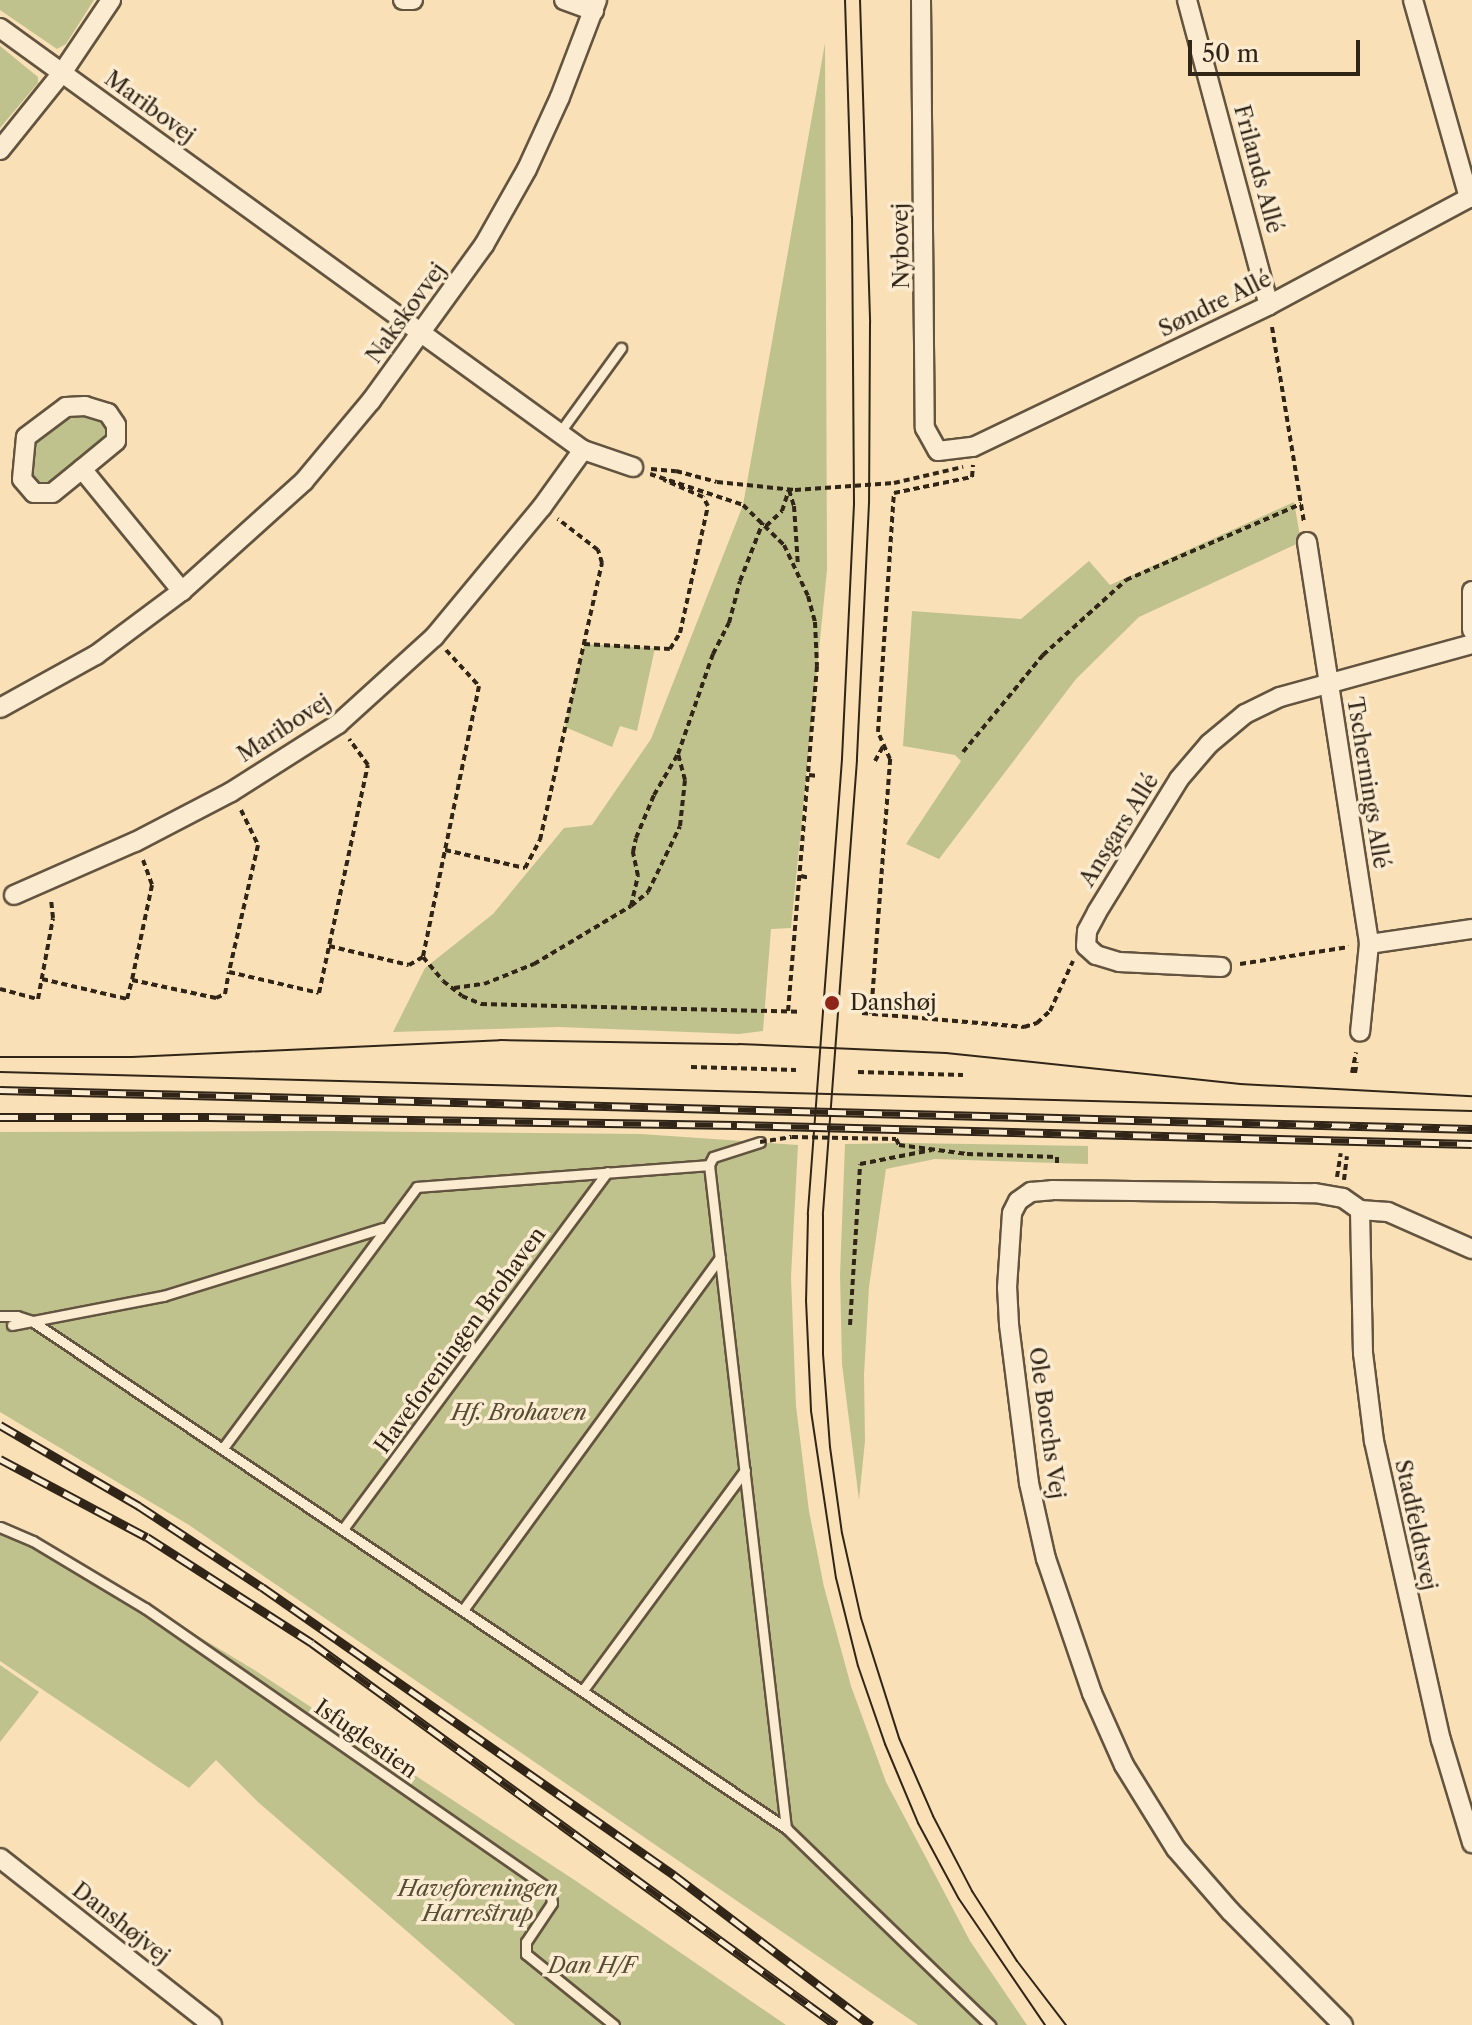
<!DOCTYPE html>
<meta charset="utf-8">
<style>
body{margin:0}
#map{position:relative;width:1472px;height:2025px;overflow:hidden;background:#f9e0b7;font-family:"Libre Caslon Text",serif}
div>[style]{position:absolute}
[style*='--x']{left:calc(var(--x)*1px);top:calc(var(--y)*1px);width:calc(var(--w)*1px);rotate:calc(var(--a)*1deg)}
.green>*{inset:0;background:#c0c28d}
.path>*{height:4px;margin-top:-2px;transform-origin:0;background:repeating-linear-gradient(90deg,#312518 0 6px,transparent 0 10px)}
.roads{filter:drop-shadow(2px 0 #635440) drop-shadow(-2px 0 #635440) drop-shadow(0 2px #635440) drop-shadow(0 -2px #635440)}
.lane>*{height:9px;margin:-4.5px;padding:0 4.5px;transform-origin:4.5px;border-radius:4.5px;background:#fbebd0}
.street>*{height:18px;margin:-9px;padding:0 9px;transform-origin:9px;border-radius:9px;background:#fbebd0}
.tram>*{height:2px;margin:-1px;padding:0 1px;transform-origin:1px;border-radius:1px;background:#312518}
.rail>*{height:9px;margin-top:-4.5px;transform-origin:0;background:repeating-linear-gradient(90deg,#fbebd0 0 18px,#312518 0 36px);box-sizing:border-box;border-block:2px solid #312518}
.path-bridge>*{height:4px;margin-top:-2px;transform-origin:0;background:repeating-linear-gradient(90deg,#312518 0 6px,transparent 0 10px)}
.dots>*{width:22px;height:22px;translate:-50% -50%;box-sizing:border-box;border:4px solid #fbebd0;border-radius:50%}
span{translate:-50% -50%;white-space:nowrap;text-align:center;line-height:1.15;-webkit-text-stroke:7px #fbebd0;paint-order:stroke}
.street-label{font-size:22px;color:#312518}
.poi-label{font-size:22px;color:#312518}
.left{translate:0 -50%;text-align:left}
.park-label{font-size:22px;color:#554c35;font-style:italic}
.scale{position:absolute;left:1188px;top:40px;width:172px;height:36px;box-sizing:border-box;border:4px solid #312518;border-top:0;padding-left:10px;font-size:24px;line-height:28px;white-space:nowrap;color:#312518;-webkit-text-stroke:6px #fbebd0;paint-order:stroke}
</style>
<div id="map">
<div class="green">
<div style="clip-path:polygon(0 0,94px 0,66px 44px,57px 49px,0 10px)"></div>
<div style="clip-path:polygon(825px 43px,827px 570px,791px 928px,771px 929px,763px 1031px,739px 1034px,559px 1027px,393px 1032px,425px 968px,493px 914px,564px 828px,592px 825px,651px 739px,743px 505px)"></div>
<div style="clip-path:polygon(0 46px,38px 77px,38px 83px,0 128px)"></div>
<div style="clip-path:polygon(74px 409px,101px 419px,107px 427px,106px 436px,48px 483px,36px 482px,31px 477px,33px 442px)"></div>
<div style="clip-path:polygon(1294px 502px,1301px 542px,1139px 617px,1076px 679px,939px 859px,906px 844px,961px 761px,955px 755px,903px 746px,912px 611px,1021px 619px,1089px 561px,1110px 585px)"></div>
<div style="clip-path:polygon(584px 644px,655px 648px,637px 731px,620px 726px,612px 747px,565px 727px)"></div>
<div style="clip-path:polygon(322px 1131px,641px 1134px,798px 1145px,791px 1277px,796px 1406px,809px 1511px,824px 1587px,851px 1686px,886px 1782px,970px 1941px,1027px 2025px,918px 2025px,189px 1525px,0 1412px,0 1132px)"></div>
<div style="clip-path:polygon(907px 1143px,1088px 1146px,1088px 1164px,935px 1159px,886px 1169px,869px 1287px,864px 1375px,865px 1441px,859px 1500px,842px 1364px,840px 1275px,845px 1144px)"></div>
<div style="clip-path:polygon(0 1522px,35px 1538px,256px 1671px,576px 1881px,786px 2025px,515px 2025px,258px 1802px,216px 1760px,189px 1788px,0 1661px)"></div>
<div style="clip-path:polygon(0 1665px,39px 1692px,0 1742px)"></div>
</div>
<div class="path">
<div style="--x:1272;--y:327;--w:199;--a:80.7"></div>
<div style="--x:651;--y:469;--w:25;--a:5"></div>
<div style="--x:676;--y:471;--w:42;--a:15"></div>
<div style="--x:717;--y:482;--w:78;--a:5.9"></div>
<div style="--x:650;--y:474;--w:98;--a:18.4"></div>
<div style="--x:743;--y:505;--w:57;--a:44.3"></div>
<div style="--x:784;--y:545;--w:56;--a:64.8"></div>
<div style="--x:808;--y:596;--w:27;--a:75"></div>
<div style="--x:815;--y:622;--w:44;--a:87.4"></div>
<div style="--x:817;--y:666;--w:347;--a:94.8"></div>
<div style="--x:789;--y:490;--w:17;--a:73"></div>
<div style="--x:794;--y:506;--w:60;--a:86.2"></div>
<div style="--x:766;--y:526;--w:22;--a:-43"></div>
<div style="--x:782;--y:511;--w:20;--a:-72"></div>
<div style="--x:584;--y:644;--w:86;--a:3.3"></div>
<div style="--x:670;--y:649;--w:19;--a:-58"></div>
<div style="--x:680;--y:633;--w:130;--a:-77.6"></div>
<div style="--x:708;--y:506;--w:10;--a:-119"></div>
<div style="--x:703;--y:497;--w:43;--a:-156.4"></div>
<div style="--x:446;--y:650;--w:49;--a:47.5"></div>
<div style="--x:479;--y:686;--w:277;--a:101.7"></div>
<div style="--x:423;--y:957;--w:31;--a:50"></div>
<div style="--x:443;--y:981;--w:24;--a:38"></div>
<div style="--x:462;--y:996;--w:21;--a:23"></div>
<div style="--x:481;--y:1004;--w:319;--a:1.4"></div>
<div style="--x:963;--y:752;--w:126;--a:-50.5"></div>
<div style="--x:1043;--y:655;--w:112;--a:-42.1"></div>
<div style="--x:1126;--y:580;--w:191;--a:-23.5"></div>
<div style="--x:875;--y:761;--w:18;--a:-61"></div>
<div style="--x:809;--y:775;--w:9;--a:6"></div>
<div style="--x:241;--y:810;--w:39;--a:64"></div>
<div style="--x:258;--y:845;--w:130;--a:102.9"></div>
<div style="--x:229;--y:972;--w:92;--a:13.1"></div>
<div style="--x:319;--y:993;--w:233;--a:-77.9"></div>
<div style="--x:368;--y:765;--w:32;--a:-126"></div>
<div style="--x:445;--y:850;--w:82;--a:12.7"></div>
<div style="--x:525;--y:868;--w:32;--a:-62"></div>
<div style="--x:540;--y:840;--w:284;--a:-77.4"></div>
<div style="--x:602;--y:563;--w:14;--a:-107"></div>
<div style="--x:598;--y:550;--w:51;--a:-142.2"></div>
<div style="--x:143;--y:860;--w:27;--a:70"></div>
<div style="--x:152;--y:885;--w:97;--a:101.9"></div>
<div style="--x:132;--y:980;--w:86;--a:12.1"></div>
<div style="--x:216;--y:998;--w:10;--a:-24"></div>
<div style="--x:225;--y:994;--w:22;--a:-80"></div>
<div style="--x:801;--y:876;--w:9;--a:13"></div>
<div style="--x:631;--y:906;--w:22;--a:-39"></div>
<div style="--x:648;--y:892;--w:73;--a:-64.1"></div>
<div style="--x:680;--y:826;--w:46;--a:-83.8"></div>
<div style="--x:685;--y:780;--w:27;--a:-105"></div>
<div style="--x:329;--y:946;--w:82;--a:13.4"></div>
<div style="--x:409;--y:965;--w:16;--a:-30"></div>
<div style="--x:1240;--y:964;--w:110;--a:-8.9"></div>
<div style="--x:42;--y:979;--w:87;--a:13.2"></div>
<div style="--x:127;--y:999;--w:20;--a:-75"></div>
<div style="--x:454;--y:988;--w:30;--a:-8"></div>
<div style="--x:484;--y:984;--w:54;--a:-21.8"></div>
<div style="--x:534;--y:964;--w:113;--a:-30.9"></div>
<div style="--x:631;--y:906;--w:31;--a:-77"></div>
<div style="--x:638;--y:876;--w:25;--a:-102"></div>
<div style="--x:633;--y:852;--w:14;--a:-78"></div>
<div style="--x:636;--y:838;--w:47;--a:-67.3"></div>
<div style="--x:654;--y:795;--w:48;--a:-59.7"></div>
<div style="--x:678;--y:754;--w:106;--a:-70.7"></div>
<div style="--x:713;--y:654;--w:35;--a:-63"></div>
<div style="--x:729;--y:623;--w:43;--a:-75.3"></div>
<div style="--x:740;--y:581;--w:63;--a:-68.7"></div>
<div style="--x:0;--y:989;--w:39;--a:15"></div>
<div style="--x:38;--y:999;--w:82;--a:-79.5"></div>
<div style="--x:53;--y:918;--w:18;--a:-96"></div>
<div style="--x:862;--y:1013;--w:163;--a:4.9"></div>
<div style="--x:1024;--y:1027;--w:14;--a:-17"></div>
<div style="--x:1037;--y:1023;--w:18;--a:-43"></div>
<div style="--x:1050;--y:1011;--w:55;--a:-65.3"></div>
<div style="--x:871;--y:1014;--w:256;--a:-85.7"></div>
<div style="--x:890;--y:759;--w:30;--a:-114"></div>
<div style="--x:878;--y:732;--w:240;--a:-86.2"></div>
<div style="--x:894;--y:493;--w:80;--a:-11.6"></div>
<div style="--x:972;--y:477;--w:12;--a:-85"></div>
<div style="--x:691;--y:1067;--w:105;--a:1.6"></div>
<div style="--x:858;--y:1072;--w:105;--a:1.6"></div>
<div style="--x:1352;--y:1073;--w:21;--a:-79"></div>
<div style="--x:1355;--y:1073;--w:11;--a:-80"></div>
<div style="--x:1337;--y:1177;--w:24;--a:-81"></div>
<div style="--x:1344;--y:1180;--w:24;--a:-83"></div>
<div style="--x:850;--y:1325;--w:161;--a:-86.4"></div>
<div style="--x:860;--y:1164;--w:73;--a:-11"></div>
</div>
<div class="roads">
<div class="lane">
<div style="--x:560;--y:432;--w:104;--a:-54"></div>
<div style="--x:760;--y:1142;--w:49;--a:162.3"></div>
<div style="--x:713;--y:1157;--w:9;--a:117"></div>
<div style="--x:709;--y:1165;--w:667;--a:83.38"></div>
<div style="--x:786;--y:1828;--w:284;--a:44"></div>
<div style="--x:0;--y:1316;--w:17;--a:0"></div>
<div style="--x:17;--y:1316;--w:16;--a:18"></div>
<div style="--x:32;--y:1321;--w:909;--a:33.92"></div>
<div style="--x:12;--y:1325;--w:154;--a:-10.9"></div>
<div style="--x:163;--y:1296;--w:230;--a:-17.2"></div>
<div style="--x:223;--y:1448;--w:325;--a:-53.4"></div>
<div style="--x:417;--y:1187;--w:293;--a:-4.3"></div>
<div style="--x:0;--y:1527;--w:36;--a:23"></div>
<div style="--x:33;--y:1541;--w:131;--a:30.9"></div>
<div style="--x:145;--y:1608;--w:493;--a:34.8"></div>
<div style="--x:550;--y:1889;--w:14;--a:82"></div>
<div style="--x:552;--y:1903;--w:47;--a:123.7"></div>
<div style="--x:526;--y:1942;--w:12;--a:90"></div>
<div style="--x:526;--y:1954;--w:113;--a:38.9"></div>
<div style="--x:343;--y:1529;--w:444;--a:-53.5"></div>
<div style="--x:463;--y:1610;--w:436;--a:-53.9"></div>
<div style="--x:583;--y:1690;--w:273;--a:-53.6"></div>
</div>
<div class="street">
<div style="--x:403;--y:0;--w:10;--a:0"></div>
<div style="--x:564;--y:0;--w:32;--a:20"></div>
<div style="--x:921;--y:0;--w:428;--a:89.5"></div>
<div style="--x:925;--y:428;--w:26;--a:61"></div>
<div style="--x:938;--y:451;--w:35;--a:-7"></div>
<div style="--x:973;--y:447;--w:328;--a:-25.6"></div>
<div style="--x:1269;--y:305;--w:230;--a:-28.2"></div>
<div style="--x:1187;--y:0;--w:316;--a:75"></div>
<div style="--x:1413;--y:0;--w:206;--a:74.2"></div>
<div style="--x:0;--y:28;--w:720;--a:35.9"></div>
<div style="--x:583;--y:450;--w:53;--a:18.8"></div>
<div style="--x:0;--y:150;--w:99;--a:-51.2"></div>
<div style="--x:62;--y:73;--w:88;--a:-56.1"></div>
<div style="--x:82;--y:469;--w:38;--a:141"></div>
<div style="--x:52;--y:493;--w:18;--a:180"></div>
<div style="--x:34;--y:493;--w:18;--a:-131"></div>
<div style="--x:22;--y:479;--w:42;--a:-84.6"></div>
<div style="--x:26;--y:437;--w:50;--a:-36.9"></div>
<div style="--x:66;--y:407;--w:19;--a:-3"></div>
<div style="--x:85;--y:406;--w:24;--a:17"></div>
<div style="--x:108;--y:413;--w:14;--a:56"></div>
<div style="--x:116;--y:425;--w:16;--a:90"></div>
<div style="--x:116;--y:441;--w:44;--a:140.5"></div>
<div style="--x:82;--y:469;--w:158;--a:50.7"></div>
<div style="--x:1307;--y:542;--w:407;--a:81.2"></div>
<div style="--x:1369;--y:944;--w:88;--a:95.8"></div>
<div style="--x:1472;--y:591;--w:39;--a:90"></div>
<div style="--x:0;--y:708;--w:110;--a:-28.9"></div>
<div style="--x:96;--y:655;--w:107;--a:-36.7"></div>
<div style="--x:182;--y:591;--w:164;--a:-42"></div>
<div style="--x:304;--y:481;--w:104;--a:-50.1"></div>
<div style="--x:371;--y:401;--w:193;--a:-54.1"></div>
<div style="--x:484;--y:245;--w:87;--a:-60.5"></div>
<div style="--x:527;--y:169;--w:79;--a:-65.4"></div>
<div style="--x:560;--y:97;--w:104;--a:-69.1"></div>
<div style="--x:14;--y:895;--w:132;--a:-23.7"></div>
<div style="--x:135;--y:842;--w:108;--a:-27.5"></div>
<div style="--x:231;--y:792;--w:127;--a:-32.4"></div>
<div style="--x:338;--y:724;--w:130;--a:-42.2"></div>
<div style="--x:434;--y:637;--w:169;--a:-50.3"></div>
<div style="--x:542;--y:507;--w:70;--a:-54.3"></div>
<div style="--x:1369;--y:944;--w:104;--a:-8.3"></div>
<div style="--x:1221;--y:967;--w:102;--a:-177.2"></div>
<div style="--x:1119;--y:962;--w:24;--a:-163"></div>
<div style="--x:1096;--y:955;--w:13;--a:-138"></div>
<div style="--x:1086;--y:946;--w:15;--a:-86"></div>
<div style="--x:1087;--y:931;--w:21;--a:-62"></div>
<div style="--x:1097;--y:912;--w:156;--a:-58.3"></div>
<div style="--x:1179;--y:779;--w:46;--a:-49.4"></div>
<div style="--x:1209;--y:744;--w:47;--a:-39.8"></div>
<div style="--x:1245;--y:714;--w:39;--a:-26"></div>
<div style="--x:1280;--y:697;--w:199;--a:-15.4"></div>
<div style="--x:1360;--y:1210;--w:143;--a:88.8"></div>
<div style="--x:1363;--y:1353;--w:89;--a:82.9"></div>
<div style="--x:1374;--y:1441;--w:306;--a:77.4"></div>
<div style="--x:1441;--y:1740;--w:108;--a:73.2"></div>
<div style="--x:0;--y:1858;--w:270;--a:38.2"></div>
<div style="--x:1343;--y:2025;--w:159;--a:-134.7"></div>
<div style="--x:1231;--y:1912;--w:84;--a:-131.1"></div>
<div style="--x:1176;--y:1849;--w:99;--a:-121.8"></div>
<div style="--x:1124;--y:1765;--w:79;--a:-114"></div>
<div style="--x:1092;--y:1693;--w:142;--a:-108.9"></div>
<div style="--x:1046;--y:1559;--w:78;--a:-102.6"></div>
<div style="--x:1029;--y:1483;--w:160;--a:-97.2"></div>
<div style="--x:1009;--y:1324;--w:36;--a:-93"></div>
<div style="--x:1007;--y:1288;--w:75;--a:-86.2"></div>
<div style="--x:1012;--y:1213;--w:13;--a:-63"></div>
<div style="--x:1018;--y:1201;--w:16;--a:-35"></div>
<div style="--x:1031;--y:1192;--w:21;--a:-5"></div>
<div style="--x:1052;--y:1190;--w:263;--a:0.7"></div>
<div style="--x:1315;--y:1193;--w:28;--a:10"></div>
<div style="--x:1343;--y:1198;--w:21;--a:35"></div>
<div style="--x:1360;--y:1210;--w:28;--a:4"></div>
<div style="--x:1388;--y:1212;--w:92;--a:23.8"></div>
</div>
</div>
<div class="tram">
<div style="--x:845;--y:0;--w:217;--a:88.2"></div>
<div style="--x:852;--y:217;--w:287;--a:89.6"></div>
<div style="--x:854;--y:504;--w:255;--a:92.7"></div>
<div style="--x:842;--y:759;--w:457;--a:94.3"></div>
<div style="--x:808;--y:1215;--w:85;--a:91.3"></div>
<div style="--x:806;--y:1300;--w:111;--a:87.4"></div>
<div style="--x:811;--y:1411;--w:169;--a:81.5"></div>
<div style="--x:836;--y:1578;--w:91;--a:76"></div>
<div style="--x:858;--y:1666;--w:83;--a:70.9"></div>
<div style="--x:885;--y:1744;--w:86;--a:67.3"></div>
<div style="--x:918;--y:1823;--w:86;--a:61.7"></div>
<div style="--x:959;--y:1899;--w:153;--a:55.7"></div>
<div style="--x:860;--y:0;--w:323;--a:88.2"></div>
<div style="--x:870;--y:323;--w:180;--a:90.3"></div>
<div style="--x:869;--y:503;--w:257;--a:92.7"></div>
<div style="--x:857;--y:760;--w:456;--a:94.3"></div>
<div style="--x:823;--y:1215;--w:139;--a:90"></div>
<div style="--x:823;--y:1354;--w:93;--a:85.7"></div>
<div style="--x:830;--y:1447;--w:87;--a:82.1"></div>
<div style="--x:842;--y:1533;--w:87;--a:77.4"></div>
<div style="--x:861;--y:1618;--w:126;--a:72.4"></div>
<div style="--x:899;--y:1738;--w:85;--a:66.4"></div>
<div style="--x:933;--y:1816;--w:85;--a:62.5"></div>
<div style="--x:972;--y:1891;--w:83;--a:57.3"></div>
<div style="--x:1017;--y:1961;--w:81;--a:52.6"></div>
<div style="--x:0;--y:1057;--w:132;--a:0"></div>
<div style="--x:132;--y:1057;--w:368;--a:-2.6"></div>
<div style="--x:500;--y:1040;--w:239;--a:1"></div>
<div style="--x:739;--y:1044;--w:207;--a:2.5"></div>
<div style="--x:946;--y:1053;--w:296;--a:6"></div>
<div style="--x:1240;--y:1084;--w:232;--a:3"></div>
<div style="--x:0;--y:1072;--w:1473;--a:1.52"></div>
</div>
<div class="rail">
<div style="--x:0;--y:1090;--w:1473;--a:1.52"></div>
<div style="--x:0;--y:1117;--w:209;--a:0"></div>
<div style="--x:209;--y:1117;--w:528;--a:0.87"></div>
<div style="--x:737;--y:1125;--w:735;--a:1.48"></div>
<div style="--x:0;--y:1425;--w:161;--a:30.2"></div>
<div style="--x:139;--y:1506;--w:147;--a:33.4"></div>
<div style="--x:262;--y:1587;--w:503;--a:34.95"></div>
<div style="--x:674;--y:1875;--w:248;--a:37.3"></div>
<div style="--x:0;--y:1459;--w:166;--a:28"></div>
<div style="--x:147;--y:1537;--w:196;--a:32.7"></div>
<div style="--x:312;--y:1643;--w:648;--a:36.09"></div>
</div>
<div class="path-bridge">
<div style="--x:795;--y:490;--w:99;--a:-4"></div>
<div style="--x:894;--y:483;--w:71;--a:-13.1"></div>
<div style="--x:760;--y:1142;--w:32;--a:-9"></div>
<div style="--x:792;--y:1137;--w:104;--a:1.1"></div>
<div style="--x:896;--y:1139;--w:7;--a:63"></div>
<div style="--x:899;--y:1145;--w:69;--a:7.5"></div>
<div style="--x:967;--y:1154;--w:90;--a:1.9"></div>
<div style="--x:1057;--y:1157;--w:9;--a:90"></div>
</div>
<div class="dots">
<div style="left:832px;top:1003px;background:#8f2418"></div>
</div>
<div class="street-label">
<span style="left:150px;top:107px;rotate:36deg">Maribovej</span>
<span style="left:1258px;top:169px;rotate:75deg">Frilands Allé</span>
<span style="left:901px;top:246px;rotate:-91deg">Nybovej</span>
<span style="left:1215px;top:304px;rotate:-26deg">Søndre Allé</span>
<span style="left:406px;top:313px;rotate:-54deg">Nakskovvej</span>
<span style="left:284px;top:728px;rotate:-33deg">Maribovej</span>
<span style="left:1368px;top:783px;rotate:81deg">Tschernings Allé</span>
<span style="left:1119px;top:830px;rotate:-58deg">Ansgars Allé</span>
<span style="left:460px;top:1340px;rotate:-54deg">Haveforeningen Brohaven</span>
<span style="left:1047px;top:1423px;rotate:82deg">Ole Borchs Vej</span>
<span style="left:1416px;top:1525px;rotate:78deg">Stadfeldtsvej</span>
<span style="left:366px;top:1739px;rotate:35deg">Isfuglestien</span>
<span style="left:121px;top:1923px;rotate:38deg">Danshøjvej</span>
</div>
<div class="poi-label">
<span class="left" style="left:850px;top:1003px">Danshøj</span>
</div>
<div class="park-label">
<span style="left:519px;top:1413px">Hf. Brohaven</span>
<span style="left:478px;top:1901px">Haveforeningen<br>Harrestrup</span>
<span style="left:592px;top:1966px">Dan H/F</span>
</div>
<div class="scale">50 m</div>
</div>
